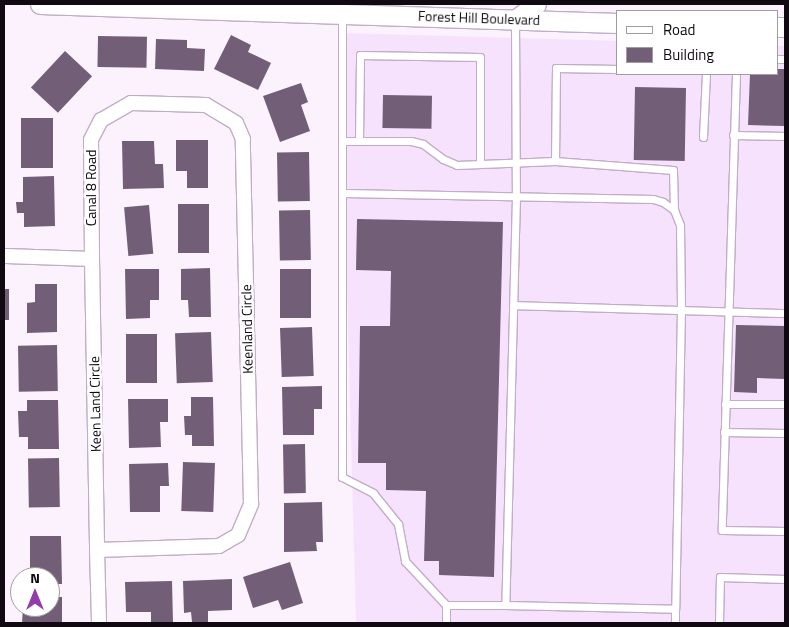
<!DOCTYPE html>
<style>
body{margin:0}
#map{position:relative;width:789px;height:627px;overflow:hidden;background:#fbf2fd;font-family:"Titillium Web",sans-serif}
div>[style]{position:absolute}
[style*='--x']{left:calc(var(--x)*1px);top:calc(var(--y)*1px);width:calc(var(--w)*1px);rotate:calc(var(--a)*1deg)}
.built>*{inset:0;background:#f7e2fd}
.building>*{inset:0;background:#725f77;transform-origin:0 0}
.roads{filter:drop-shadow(1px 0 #c2adc7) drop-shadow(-1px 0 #c2adc7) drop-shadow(0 1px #c2adc7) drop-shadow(0 -1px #c2adc7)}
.lane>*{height:7px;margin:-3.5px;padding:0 3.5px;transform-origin:3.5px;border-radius:3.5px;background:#fff}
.street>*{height:14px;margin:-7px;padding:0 7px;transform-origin:7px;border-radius:7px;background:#fff}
.secondary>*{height:19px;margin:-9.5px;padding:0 9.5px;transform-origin:9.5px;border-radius:9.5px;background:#fff}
span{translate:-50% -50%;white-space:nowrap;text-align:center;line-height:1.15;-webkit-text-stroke:4.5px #fff;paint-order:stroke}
.street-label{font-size:14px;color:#100912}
.frame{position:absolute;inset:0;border:5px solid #100912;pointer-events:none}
.legend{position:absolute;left:616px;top:10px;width:162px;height:65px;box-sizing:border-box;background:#fff;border:1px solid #9f9da0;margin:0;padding:6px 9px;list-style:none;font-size:15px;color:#100912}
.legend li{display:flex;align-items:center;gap:10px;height:25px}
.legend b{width:25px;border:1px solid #9f9da0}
.north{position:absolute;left:10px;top:567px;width:50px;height:50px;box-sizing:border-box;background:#fff;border:1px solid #9f9da0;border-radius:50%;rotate:0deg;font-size:14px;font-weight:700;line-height:20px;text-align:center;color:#100912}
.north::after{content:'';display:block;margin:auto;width:18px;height:22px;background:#933ca9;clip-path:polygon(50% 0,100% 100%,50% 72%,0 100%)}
</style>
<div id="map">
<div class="built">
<div style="clip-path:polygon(346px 33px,618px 41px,618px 74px,778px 74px,778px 46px,785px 46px,785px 623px,356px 623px,343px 141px)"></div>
</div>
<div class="building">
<div style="clip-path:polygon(231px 35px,251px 45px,248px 52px,271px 63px,258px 90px,214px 69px)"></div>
<div style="left:98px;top:36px;width:49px;height:31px;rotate:1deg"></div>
<div style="clip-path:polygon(156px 39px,187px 40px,187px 48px,205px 49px,204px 71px,155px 69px)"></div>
<div style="left:65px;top:51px;width:37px;height:50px;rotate:43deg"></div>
<div style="clip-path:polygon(778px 69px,785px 69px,785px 126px,748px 125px,750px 74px,778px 74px)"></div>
<div style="clip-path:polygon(301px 83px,308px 102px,301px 105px,310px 131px,280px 142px,263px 96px)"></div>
<div style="left:635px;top:87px;width:51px;height:73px;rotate:1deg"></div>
<div style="left:383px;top:95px;width:49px;height:33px;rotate:1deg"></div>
<div style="left:21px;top:118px;width:32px;height:50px"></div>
<div style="clip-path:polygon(176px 140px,208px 140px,208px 188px,187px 188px,187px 171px,176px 171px)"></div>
<div style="clip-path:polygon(122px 141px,154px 141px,155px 164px,163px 164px,164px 188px,123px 189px)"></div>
<div style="left:309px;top:152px;width:49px;height:32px;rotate:89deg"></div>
<div style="clip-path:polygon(54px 176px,55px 226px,24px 227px,24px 213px,17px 213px,16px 202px,23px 202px,23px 177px)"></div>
<div style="left:178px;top:204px;width:31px;height:49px"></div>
<div style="left:149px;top:205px;width:49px;height:25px;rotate:85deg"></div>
<div style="left:310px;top:210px;width:50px;height:31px;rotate:89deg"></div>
<div style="clip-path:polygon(357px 219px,503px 222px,494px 577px,439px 575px,439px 561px,424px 561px,426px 491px,386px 490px,386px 463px,358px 463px,360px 326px,390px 326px,391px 271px,356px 270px)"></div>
<div style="clip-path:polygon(210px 268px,211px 317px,189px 317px,188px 300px,181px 300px,181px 269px)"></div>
<div style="clip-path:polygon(125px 269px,159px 269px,159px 300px,150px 300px,150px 318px,126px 319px)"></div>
<div style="left:280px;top:269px;width:31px;height:49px"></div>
<div style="clip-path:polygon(35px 284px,57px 284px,57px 332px,27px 333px,27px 303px,35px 302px)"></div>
<div style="left:4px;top:289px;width:5px;height:31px"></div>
<div style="clip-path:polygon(736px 325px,785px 326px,785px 379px,757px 378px,757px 393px,734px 392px)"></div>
<div style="left:312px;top:327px;width:49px;height:32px;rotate:88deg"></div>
<div style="left:211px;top:332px;width:50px;height:36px;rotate:88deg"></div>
<div style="left:126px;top:334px;width:31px;height:49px"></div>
<div style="left:57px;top:345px;width:46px;height:39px;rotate:89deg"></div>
<div style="clip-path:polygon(322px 386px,322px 409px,314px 409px,314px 435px,283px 435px,282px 387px)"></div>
<div style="clip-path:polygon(191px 397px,213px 397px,214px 446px,192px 446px,192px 435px,185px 435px,184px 416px,191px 416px)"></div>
<div style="clip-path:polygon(128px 399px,168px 399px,168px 422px,160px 422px,161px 447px,129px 448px)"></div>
<div style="clip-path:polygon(27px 400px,58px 400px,59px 449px,28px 449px,28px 437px,19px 437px,18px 411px,27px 411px)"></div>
<div style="left:305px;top:444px;width:49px;height:22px;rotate:89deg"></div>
<div style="left:59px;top:458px;width:49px;height:31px;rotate:89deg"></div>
<div style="left:183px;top:462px;width:32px;height:49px;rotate:2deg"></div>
<div style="clip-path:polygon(168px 463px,169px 486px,160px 486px,160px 512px,130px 512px,129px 464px)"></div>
<div style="clip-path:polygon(322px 502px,323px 542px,316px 542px,317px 551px,284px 552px,284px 503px)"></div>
<div style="clip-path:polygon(30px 536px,61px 536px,62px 584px,50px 584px,50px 577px,30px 577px)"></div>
<div style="clip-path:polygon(290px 562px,303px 603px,282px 610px,278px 600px,253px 608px,243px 577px)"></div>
<div style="clip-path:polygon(232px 579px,232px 610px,208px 611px,208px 622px,192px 622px,191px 612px,184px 613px,183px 581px)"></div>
<div style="clip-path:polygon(172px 581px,173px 622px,151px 622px,151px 612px,126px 612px,125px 582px)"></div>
<div style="clip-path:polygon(50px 597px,62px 597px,62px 623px,22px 623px,23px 607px,50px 607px)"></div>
</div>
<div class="roads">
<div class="lane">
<div style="--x:342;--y:14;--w:463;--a:90"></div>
<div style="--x:342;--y:477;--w:35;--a:27"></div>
<div style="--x:373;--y:493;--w:40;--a:51"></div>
<div style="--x:398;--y:524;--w:38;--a:79"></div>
<div style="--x:405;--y:561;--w:60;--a:47"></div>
<div style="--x:446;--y:605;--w:59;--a:0"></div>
<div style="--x:515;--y:20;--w:177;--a:89.7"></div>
<div style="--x:516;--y:197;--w:408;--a:91.5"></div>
<div style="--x:505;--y:605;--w:170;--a:1.3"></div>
<div style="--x:675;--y:609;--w:14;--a:90"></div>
<div style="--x:778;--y:59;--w:7;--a:0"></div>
<div style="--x:618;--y:69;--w:62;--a:-179.1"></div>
<div style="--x:556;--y:68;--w:93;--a:90.6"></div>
<div style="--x:555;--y:161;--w:118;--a:4.4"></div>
<div style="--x:673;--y:170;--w:40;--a:88.6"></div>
<div style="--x:736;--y:74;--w:456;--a:91.8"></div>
<div style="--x:722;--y:530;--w:63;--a:0.9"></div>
<div style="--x:733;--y:135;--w:52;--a:1.1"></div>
<div style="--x:703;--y:137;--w:63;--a:-87.3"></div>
<div style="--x:343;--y:141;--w:68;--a:0"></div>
<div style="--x:411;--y:141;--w:12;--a:14"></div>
<div style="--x:423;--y:144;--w:25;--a:37"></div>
<div style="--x:443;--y:159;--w:15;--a:23"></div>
<div style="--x:457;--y:165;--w:98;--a:-2.3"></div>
<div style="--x:359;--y:141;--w:86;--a:-89.3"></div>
<div style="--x:360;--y:55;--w:120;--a:1"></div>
<div style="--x:480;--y:57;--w:107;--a:90"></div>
<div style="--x:344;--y:193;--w:309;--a:1.1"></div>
<div style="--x:653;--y:199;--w:10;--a:17"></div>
<div style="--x:663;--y:202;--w:14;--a:36"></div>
<div style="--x:674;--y:210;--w:16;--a:68"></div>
<div style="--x:680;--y:225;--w:84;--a:89.3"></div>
<div style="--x:681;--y:309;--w:300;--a:91.1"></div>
<div style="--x:514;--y:305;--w:271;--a:1.7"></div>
<div style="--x:725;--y:404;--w:60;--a:0"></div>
<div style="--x:724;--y:432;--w:61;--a:0.9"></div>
<div style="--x:446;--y:623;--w:18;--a:-90"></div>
<div style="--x:719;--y:623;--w:46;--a:-88.8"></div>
<div style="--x:720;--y:577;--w:65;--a:1.8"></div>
</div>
<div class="street">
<div style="--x:4;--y:256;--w:88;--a:2"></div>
<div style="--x:97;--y:550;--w:122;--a:-1.9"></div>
<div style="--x:219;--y:546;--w:22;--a:-30"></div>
<div style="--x:238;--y:535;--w:34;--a:-67"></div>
<div style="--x:251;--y:504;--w:365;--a:-91.3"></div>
<div style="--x:243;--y:139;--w:17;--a:-114"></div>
<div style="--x:236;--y:123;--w:35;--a:-149"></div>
<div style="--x:206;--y:105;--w:75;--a:-178.5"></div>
<div style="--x:131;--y:103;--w:34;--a:150"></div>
<div style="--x:101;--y:120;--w:22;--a:117"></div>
<div style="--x:91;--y:140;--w:119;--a:89.5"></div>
<div style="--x:92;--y:259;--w:291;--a:89"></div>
<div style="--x:97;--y:550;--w:73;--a:88.4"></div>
</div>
<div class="secondary">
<div style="--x:40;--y:4;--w:578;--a:1.88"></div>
<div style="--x:515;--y:20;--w:26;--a:-37"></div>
<div style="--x:778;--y:27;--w:7;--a:0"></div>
</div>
</div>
<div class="street-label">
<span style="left:479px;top:18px;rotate:2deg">Forest Hill Boulevard</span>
<span style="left:91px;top:188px;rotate:-90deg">Canal 8 Road</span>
<span style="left:247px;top:329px;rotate:-91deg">Keenland Circle</span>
<span style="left:95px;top:404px;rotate:-91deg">Keen Land Circle</span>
</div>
<div class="frame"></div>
<ul class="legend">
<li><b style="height:6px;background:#fff"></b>Road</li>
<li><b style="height:14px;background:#725f77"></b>Building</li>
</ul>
<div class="north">N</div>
</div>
